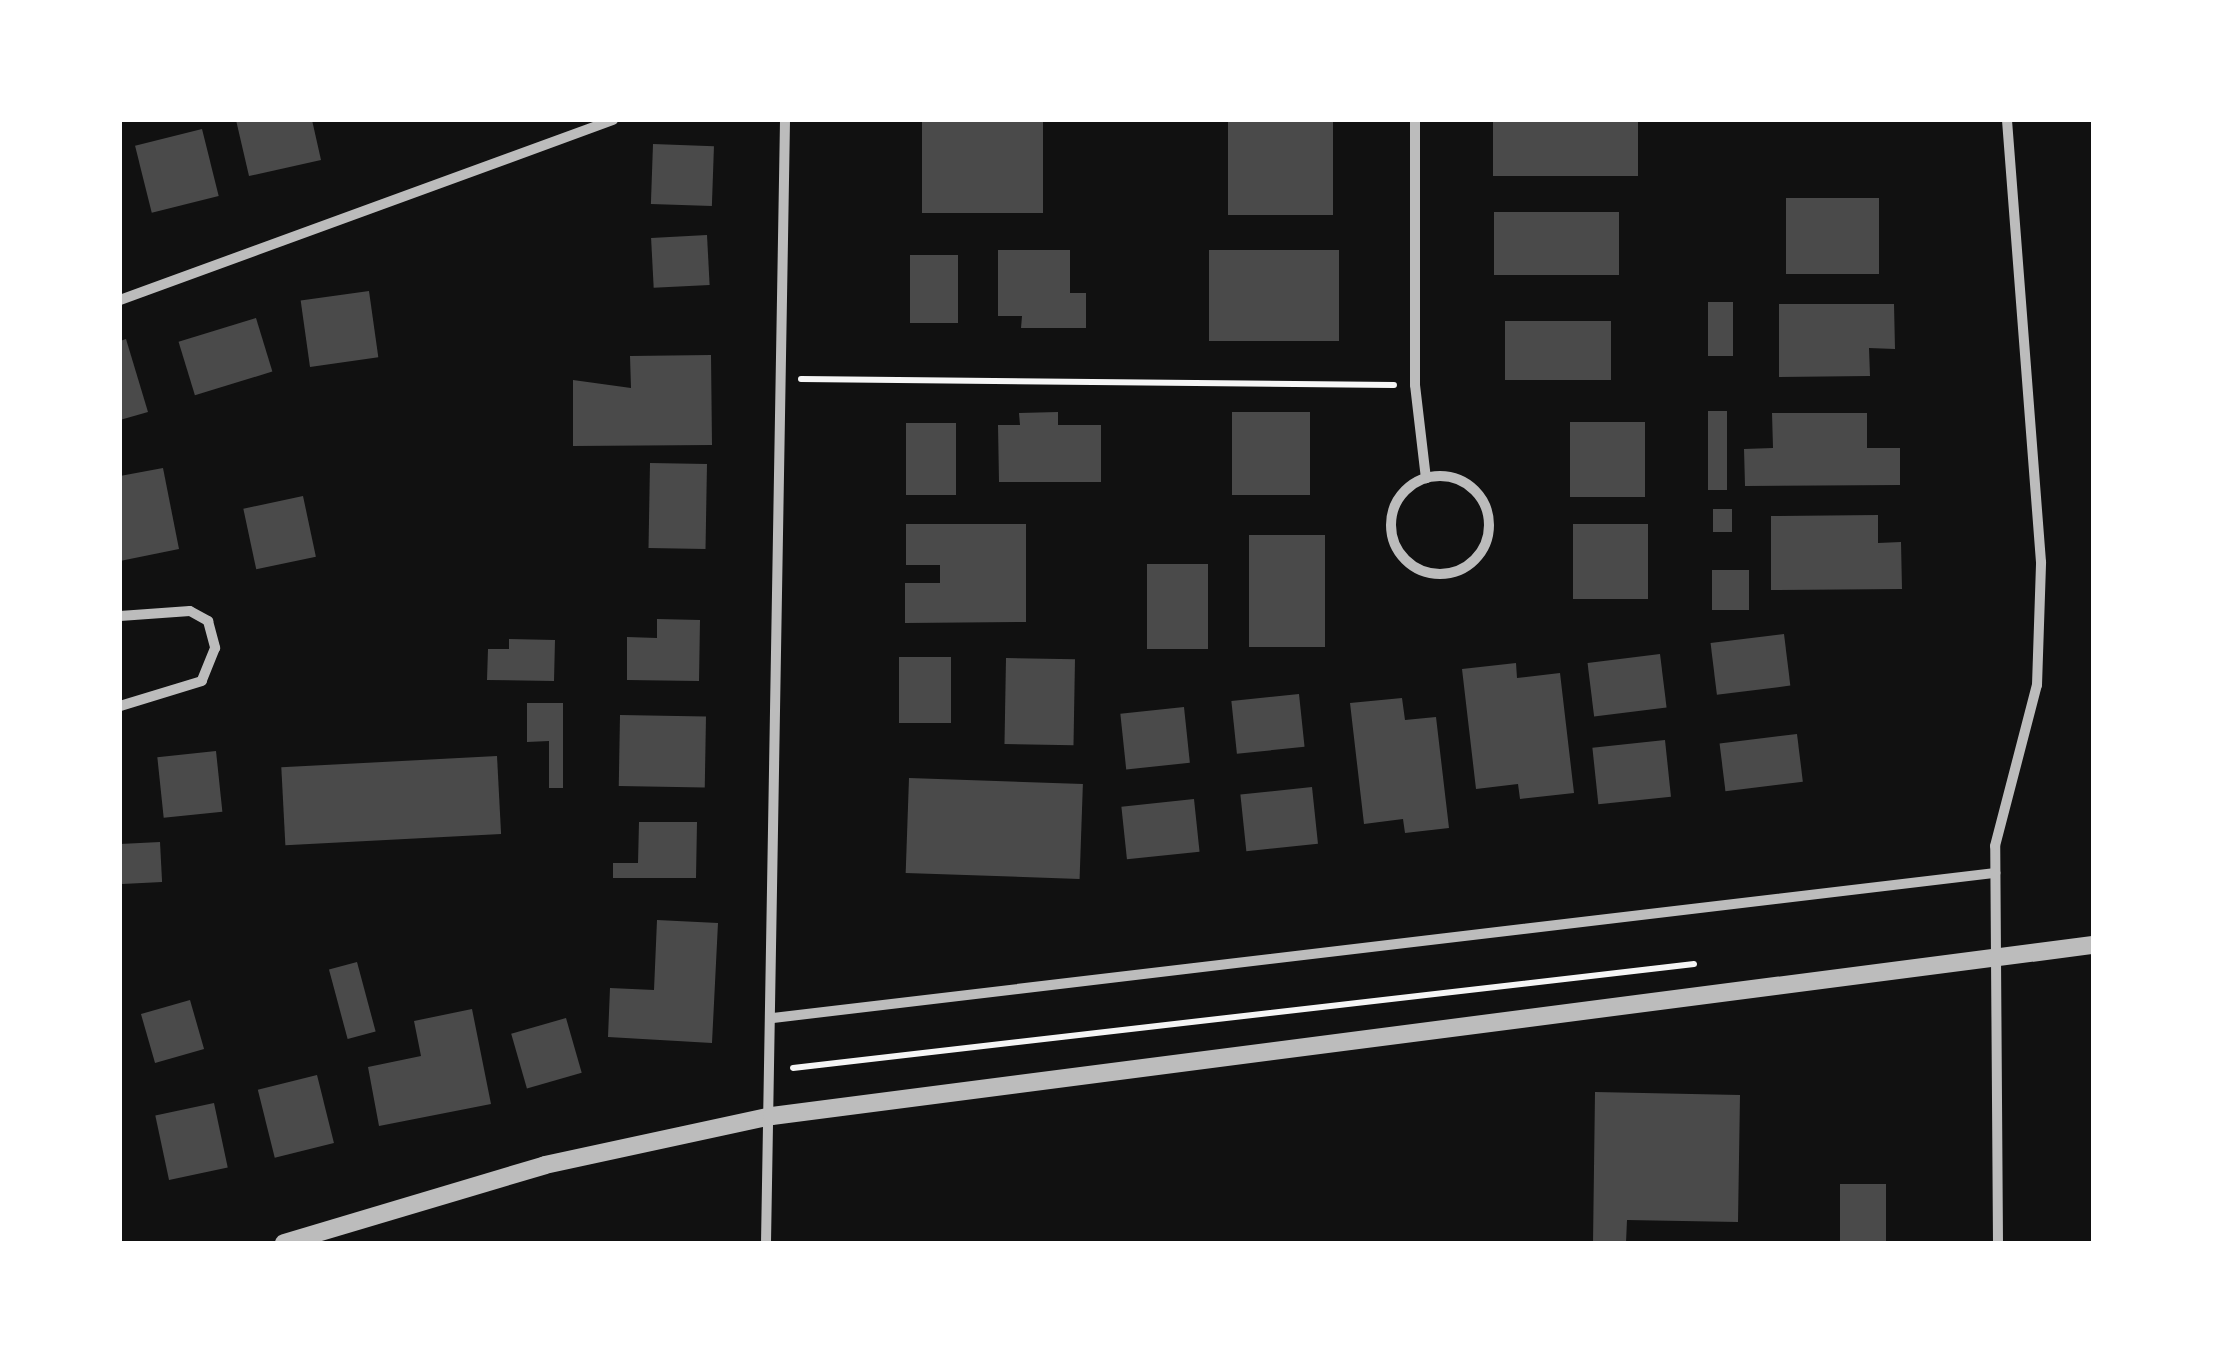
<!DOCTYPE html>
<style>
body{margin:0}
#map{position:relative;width:2213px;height:1363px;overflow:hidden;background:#111;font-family:Poppins,sans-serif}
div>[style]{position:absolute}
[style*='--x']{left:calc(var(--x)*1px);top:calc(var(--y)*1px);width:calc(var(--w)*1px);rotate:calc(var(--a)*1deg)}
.building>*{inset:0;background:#4a4a4a;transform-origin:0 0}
.path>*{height:6px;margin:-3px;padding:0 3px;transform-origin:3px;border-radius:3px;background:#f5f5f5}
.minor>*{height:10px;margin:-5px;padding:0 5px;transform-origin:5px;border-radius:5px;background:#bcbcbc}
.minor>.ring{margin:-5px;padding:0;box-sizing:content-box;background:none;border:10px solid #bcbcbc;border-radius:50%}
.tertiary>*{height:18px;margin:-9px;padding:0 9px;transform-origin:9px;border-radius:9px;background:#bcbcbc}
span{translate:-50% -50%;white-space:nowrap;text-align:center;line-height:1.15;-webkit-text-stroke:9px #fff;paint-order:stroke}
.frame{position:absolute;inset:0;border:122px solid #fff;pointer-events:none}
</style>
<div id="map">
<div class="building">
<div style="clip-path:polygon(236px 120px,312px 120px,321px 160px,249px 176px)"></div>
<div style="left:922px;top:120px;width:121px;height:93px"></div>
<div style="left:1228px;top:120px;width:105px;height:95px"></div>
<div style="left:1493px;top:120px;width:145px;height:56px"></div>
<div style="left:202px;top:129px;width:69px;height:69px;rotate:76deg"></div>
<div style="left:653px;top:144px;width:61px;height:60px;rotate:2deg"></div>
<div style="left:1786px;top:198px;width:93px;height:76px"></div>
<div style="left:1619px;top:212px;width:63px;height:125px;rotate:90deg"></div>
<div style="left:707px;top:235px;width:50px;height:56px;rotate:87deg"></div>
<div style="clip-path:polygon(998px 250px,1070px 250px,1070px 293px,1086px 293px,1086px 328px,1021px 328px,1022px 316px,998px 316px)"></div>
<div style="left:1339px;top:250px;width:91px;height:130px;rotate:90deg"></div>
<div style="left:910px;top:255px;width:48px;height:68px"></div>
<div style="left:369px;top:291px;width:67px;height:69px;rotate:82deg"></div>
<div style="left:1708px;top:302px;width:25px;height:54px"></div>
<div style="clip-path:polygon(1779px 304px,1894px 304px,1895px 349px,1869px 348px,1870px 376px,1779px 377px)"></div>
<div style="left:256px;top:318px;width:56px;height:81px;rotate:73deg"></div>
<div style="left:1611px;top:321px;width:59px;height:106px;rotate:90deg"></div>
<div style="clip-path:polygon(126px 339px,148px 412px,120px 420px,120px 341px)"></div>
<div style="clip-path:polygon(711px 355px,712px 445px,573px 446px,573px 380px,631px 388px,630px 356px)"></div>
<div style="left:1727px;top:411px;width:79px;height:19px;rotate:90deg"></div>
<div style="clip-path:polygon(1058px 412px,1058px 425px,1101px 425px,1101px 482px,999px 482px,998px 425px,1020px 425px,1019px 413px)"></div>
<div style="left:1232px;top:412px;width:78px;height:83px"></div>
<div style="clip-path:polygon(1772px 413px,1867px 413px,1867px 448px,1900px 448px,1900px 485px,1745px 486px,1744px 449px,1773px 448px)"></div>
<div style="left:1570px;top:422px;width:75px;height:75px"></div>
<div style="left:906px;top:423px;width:50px;height:72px"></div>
<div style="left:650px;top:463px;width:57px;height:85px;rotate:1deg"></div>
<div style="clip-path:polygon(163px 468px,179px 549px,120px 561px,120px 476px)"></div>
<div style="left:303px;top:496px;width:62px;height:61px;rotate:78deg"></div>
<div style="left:1713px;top:509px;width:19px;height:23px"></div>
<div style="clip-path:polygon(1878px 515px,1878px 543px,1901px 542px,1902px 589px,1771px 590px,1771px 516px)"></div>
<div style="clip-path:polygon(906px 524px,1026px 524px,1026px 622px,905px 623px,905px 583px,940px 583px,940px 565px,906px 565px)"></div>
<div style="left:1573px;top:524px;width:75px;height:75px"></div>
<div style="left:1249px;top:535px;width:76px;height:112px"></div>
<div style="left:1147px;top:564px;width:61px;height:85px"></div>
<div style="left:1712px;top:570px;width:37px;height:40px"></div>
<div style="clip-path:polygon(657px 619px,700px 620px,699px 681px,627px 680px,627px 637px,657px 638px)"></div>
<div style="left:1784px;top:634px;width:52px;height:74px;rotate:83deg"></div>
<div style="clip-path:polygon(509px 639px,555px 640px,554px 681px,487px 680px,488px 649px,509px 649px)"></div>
<div style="left:1660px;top:654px;width:54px;height:73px;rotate:83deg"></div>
<div style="left:899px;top:657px;width:52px;height:66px"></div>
<div style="left:1006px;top:658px;width:69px;height:86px;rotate:1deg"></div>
<div style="clip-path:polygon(1516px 663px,1517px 678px,1560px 673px,1574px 793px,1520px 799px,1518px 784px,1476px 789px,1462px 669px)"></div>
<div style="left:1299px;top:694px;width:53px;height:68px;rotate:84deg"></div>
<div style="clip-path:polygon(1402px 698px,1405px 720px,1436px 717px,1449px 828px,1405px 833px,1403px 819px,1364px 824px,1350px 703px)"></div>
<div style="clip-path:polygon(527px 703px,563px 703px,563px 788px,549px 788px,549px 741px,527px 742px)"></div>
<div style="left:1184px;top:707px;width:56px;height:64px;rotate:84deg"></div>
<div style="left:620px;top:715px;width:86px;height:71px;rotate:1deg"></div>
<div style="left:1797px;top:734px;width:48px;height:78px;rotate:83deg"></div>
<div style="left:1665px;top:740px;width:57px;height:73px;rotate:84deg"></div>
<div style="left:216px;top:751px;width:61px;height:59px;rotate:84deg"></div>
<div style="left:497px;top:756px;width:78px;height:216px;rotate:87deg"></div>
<div style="left:909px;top:778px;width:174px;height:95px;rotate:2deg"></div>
<div style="left:1312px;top:787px;width:57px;height:72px;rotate:84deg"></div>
<div style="left:1194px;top:799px;width:53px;height:73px;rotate:84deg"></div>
<div style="clip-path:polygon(639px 822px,697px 822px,696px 878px,613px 878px,613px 863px,638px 863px)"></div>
<div style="left:160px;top:842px;width:40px;height:40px;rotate:87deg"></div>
<div style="clip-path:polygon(657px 920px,718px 923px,712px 1043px,608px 1037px,610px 988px,654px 990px)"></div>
<div style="left:357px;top:962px;width:72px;height:29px;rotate:75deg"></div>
<div style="left:190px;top:1000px;width:51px;height:51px;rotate:74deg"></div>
<div style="clip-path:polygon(472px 1009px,491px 1104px,379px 1126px,368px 1067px,421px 1056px,414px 1021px)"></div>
<div style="left:566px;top:1018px;width:57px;height:57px;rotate:74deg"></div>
<div style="left:317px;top:1075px;width:70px;height:61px;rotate:76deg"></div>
<div style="clip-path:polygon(1595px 1092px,1740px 1095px,1738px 1222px,1627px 1220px,1626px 1243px,1593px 1243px)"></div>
<div style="left:214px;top:1103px;width:66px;height:60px;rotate:78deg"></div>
<div style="left:1840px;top:1184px;width:46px;height:59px"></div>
</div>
<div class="path">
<div style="--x:801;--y:379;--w:593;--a:0.58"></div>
<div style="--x:793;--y:1068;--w:907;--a:-6.58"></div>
</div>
<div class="minor">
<div style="--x:1415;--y:120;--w:265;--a:90"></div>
<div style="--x:1415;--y:385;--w:94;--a:83.3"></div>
<div style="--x:120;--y:300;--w:525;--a:-20.06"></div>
<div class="ring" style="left:1391px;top:476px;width:88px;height:88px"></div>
<div style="--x:120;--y:616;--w:70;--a:-4.1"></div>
<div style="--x:190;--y:611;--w:21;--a:29"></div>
<div style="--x:208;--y:621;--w:28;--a:75"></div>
<div style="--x:215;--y:648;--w:35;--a:112"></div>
<div style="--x:202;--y:681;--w:86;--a:163"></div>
<div style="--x:773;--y:1018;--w:1231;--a:-6.77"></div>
<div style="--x:766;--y:1243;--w:1123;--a:-89.03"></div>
<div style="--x:1998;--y:1243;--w:397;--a:-90.4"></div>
<div style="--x:1995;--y:846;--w:166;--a:-75.4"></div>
<div style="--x:2037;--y:685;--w:123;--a:-88.1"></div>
<div style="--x:2041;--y:562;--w:443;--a:-94.4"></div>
</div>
<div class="tertiary">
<div style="--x:284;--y:1243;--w:272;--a:-16.6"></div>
<div style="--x:545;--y:1165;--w:232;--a:-12.2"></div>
<div style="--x:772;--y:1116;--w:1332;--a:-7.38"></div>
</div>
<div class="frame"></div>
</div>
